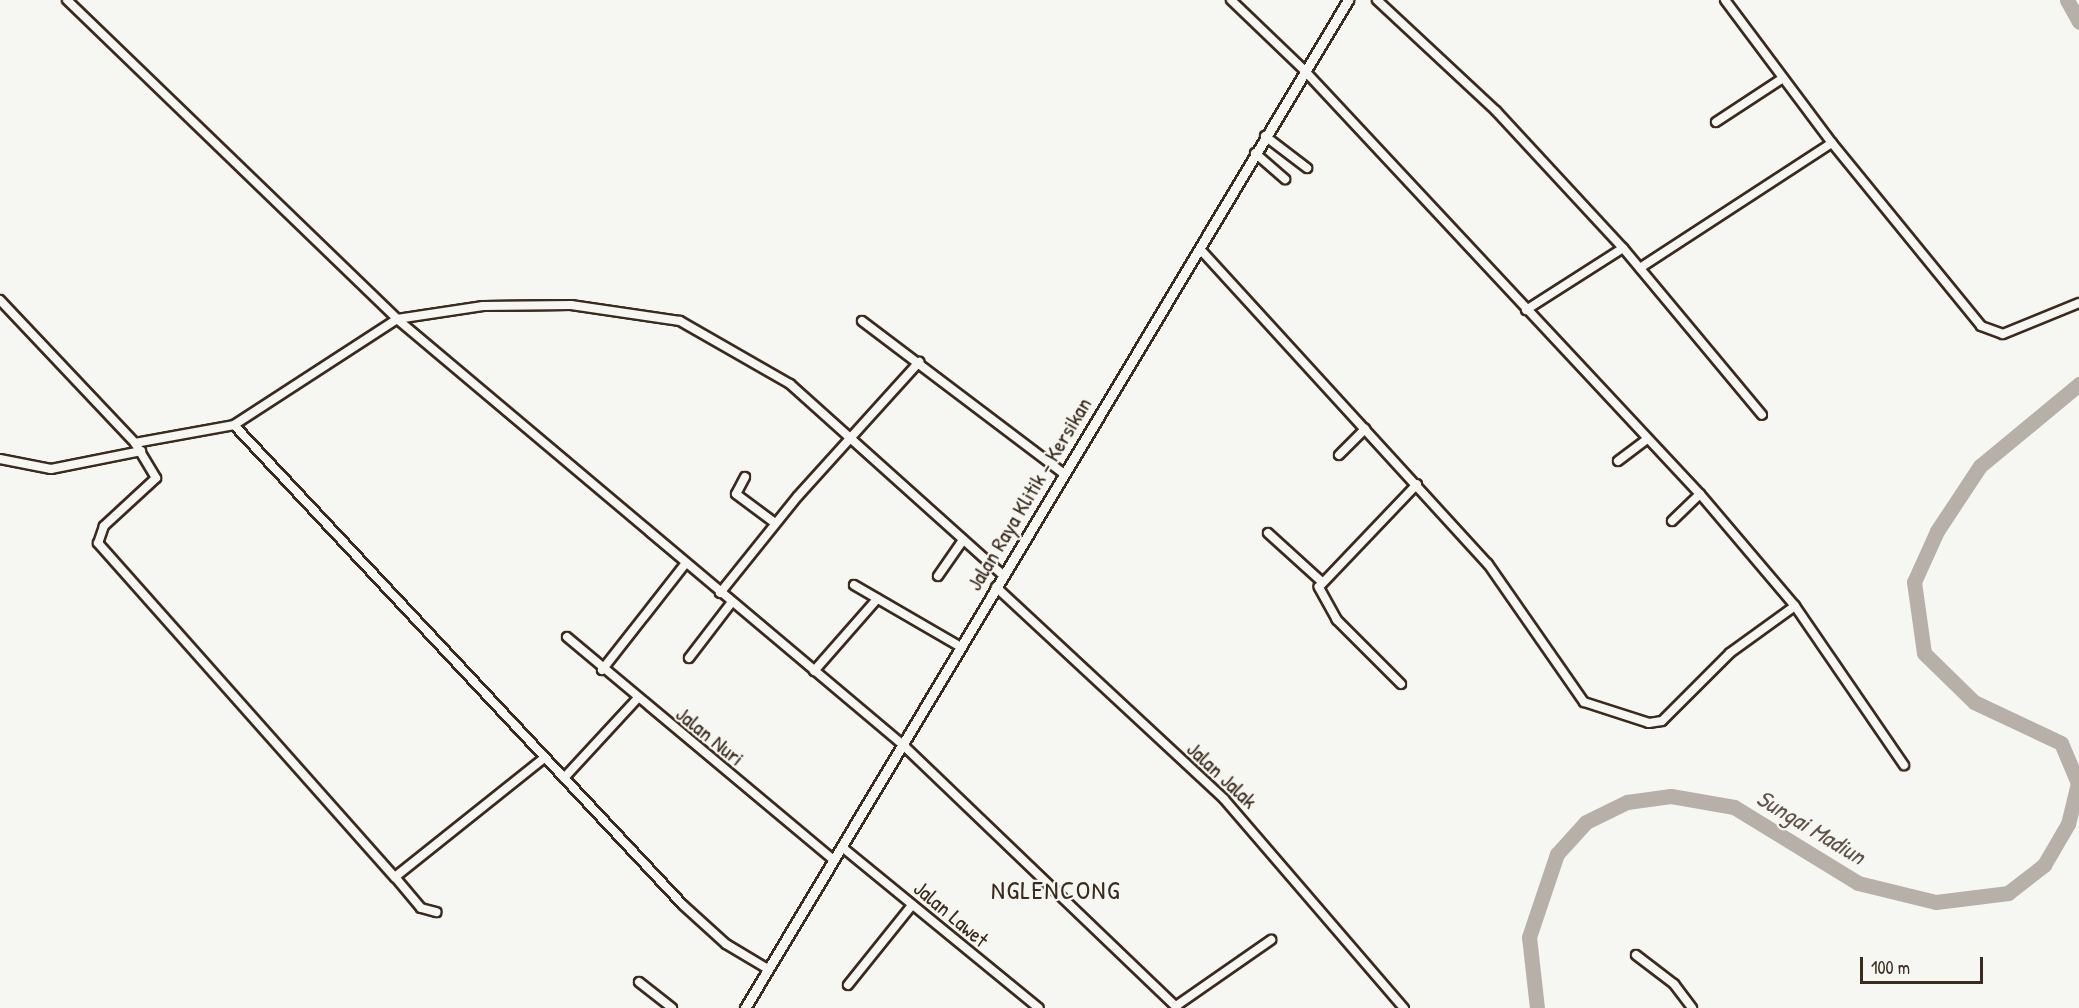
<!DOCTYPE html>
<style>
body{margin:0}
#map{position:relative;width:2079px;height:1008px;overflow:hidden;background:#f6f6f2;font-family:"Patrick Hand",sans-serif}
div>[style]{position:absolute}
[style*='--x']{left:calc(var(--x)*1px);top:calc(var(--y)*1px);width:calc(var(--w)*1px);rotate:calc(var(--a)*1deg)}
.river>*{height:15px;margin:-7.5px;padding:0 7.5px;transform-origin:7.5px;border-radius:7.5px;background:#b6b0a9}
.roads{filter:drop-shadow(2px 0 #3b2a1e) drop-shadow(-2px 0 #3b2a1e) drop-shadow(0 2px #3b2a1e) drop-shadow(0 -2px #3b2a1e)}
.minor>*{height:8px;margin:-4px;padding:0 4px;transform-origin:4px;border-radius:4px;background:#f6f6f2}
.tertiary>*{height:9px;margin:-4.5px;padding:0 4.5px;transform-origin:4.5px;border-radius:4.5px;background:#f6f6f2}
span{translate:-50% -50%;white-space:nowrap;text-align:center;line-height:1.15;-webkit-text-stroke:4.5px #f6f6f2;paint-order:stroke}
.street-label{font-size:22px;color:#3b2a1e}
.water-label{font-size:24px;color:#605248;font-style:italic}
.quarter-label{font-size:26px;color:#3b2a1e;letter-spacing:1.5px}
.scale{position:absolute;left:1860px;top:957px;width:123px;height:27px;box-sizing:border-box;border:3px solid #3b2a1e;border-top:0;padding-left:8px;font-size:18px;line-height:21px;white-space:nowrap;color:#3b2a1e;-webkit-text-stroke:4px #f6f6f2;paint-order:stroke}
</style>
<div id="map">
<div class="river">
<div style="--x:2067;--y:0;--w:25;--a:61"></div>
<div style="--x:1537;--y:1008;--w:71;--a:-96.4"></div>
<div style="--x:1529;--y:937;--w:88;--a:-71.4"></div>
<div style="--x:1557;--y:854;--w:43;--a:-47.8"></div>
<div style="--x:1586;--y:822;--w:46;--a:-26"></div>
<div style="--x:1627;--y:802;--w:44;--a:-7.8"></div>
<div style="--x:1671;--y:796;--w:64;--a:9.9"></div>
<div style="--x:1734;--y:807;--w:145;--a:31.5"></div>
<div style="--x:1858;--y:883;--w:80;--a:13.7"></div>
<div style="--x:1936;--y:902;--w:73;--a:-7.1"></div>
<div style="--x:2008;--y:893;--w:46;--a:-37.9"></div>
<div style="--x:2044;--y:865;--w:48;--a:-59.7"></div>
<div style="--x:2068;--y:824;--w:42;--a:-76.3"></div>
<div style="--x:2078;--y:783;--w:43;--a:-113"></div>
<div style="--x:2061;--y:743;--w:96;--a:-154.8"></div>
<div style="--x:1974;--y:702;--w:70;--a:-135.6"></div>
<div style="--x:1924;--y:653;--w:72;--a:-98"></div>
<div style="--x:1914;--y:582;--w:56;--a:-65.7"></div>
<div style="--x:1937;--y:531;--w:78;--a:-56.5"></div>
<div style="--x:1980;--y:466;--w:129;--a:-39.6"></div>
</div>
<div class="roads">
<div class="minor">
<div style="--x:67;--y:0;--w:459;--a:44"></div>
<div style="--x:397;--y:319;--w:87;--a:-8.6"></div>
<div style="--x:483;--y:306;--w:88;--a:-0.7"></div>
<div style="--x:571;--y:305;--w:110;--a:8.4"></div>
<div style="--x:680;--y:321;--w:127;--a:29.8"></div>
<div style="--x:790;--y:384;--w:286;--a:41.9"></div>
<div style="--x:1231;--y:0;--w:101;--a:43.8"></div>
<div style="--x:1304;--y:70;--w:580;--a:46.96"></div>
<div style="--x:1700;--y:494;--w:147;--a:49.7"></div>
<div style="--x:1795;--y:606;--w:193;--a:55.6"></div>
<div style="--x:1377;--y:0;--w:163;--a:43"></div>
<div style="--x:1496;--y:111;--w:187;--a:47.2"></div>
<div style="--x:1623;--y:248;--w:217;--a:50.2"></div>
<div style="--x:1725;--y:0;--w:179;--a:53.2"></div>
<div style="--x:1832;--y:143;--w:236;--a:50.8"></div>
<div style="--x:1981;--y:326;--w:23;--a:20"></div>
<div style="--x:2003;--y:334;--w:82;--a:-22.2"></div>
<div style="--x:1716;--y:122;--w:80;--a:-33.3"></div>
<div style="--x:1265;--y:136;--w:53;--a:37.3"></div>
<div style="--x:1255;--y:153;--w:40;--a:41"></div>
<div style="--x:1200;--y:249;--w:427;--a:47.6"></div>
<div style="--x:1488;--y:564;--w:168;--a:55.2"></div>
<div style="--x:1584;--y:702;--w:68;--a:17.9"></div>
<div style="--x:1649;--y:723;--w:13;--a:-9"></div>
<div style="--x:1662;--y:721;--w:96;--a:-45"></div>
<div style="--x:1730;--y:653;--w:80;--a:-35.9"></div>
<div style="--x:1640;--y:268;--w:229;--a:-33.1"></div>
<div style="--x:0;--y:300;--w:197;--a:46.6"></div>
<div style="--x:135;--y:443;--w:101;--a:-10.3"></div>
<div style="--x:234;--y:425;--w:657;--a:46.91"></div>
<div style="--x:683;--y:905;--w:58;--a:42.2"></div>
<div style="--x:726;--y:944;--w:49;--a:30.8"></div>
<div style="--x:1526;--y:310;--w:115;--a:-32.6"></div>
<div style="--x:862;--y:321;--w:252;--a:37.1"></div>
<div style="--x:234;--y:425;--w:194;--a:-33"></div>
<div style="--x:397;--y:319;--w:660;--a:40.08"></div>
<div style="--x:902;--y:744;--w:381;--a:43.8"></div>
<div style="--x:135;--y:443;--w:41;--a:59"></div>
<div style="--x:156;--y:478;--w:71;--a:137.3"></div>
<div style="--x:104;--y:526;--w:18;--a:109"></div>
<div style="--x:98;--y:543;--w:447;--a:48.4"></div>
<div style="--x:395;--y:877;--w:191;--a:-38.6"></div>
<div style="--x:1339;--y:455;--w:37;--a:-45"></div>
<div style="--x:0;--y:459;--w:52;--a:11.1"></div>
<div style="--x:51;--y:469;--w:92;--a:-11.3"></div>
<div style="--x:1618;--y:461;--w:36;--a:-37"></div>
<div style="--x:745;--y:477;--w:19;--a:118"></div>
<div style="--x:736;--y:494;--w:49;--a:36.6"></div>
<div style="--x:1672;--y:521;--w:39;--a:-44"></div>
<div style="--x:1268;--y:533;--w:72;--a:42.2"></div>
<div style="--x:938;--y:576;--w:44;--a:-55.2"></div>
<div style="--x:854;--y:585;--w:124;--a:30.1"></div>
<div style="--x:996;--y:587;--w:311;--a:42.9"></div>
<div style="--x:1224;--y:799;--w:276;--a:49.3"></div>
<div style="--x:720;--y:593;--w:124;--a:-51.2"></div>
<div style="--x:798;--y:496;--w:181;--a:-47.9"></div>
<div style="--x:567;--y:637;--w:348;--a:39.9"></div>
<div style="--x:689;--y:658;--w:71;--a:-52.5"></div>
<div style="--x:602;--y:670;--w:135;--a:-51.9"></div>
<div style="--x:814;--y:671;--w:96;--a:-48.8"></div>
<div style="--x:1401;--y:684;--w:91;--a:-135"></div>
<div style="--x:1337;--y:620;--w:38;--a:-119"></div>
<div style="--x:1319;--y:587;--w:142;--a:-46.4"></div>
<div style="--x:564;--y:778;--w:106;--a:-47.3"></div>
<div style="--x:842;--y:847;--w:254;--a:39.3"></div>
<div style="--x:395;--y:877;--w:40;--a:50"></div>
<div style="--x:421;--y:908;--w:16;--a:15"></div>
<div style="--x:1636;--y:955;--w:48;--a:37.3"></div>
<div style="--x:1674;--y:984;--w:30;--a:53"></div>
<div style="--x:639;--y:982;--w:42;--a:38.2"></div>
<div style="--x:848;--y:985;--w:102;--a:-51.3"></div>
<div style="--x:1176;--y:1006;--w:116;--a:-34.8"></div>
</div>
<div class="tertiary">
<div style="--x:745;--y:1008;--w:1175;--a:-59.11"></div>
</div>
</div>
<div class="street-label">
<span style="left:1029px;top:494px;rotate:-59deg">Jalan Raya Klitik - Kersikan</span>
<span style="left:710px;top:736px;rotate:39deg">Jalan Nuri</span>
<span style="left:1222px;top:775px;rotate:43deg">Jalan Jalak</span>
<span style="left:951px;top:914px;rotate:40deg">Jalan Lawet</span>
</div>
<div class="water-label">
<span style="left:1811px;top:827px;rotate:31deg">Sungai Madiun</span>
</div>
<div class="quarter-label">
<span style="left:1056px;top:890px">NGLENCONG</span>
</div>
<div class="scale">100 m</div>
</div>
